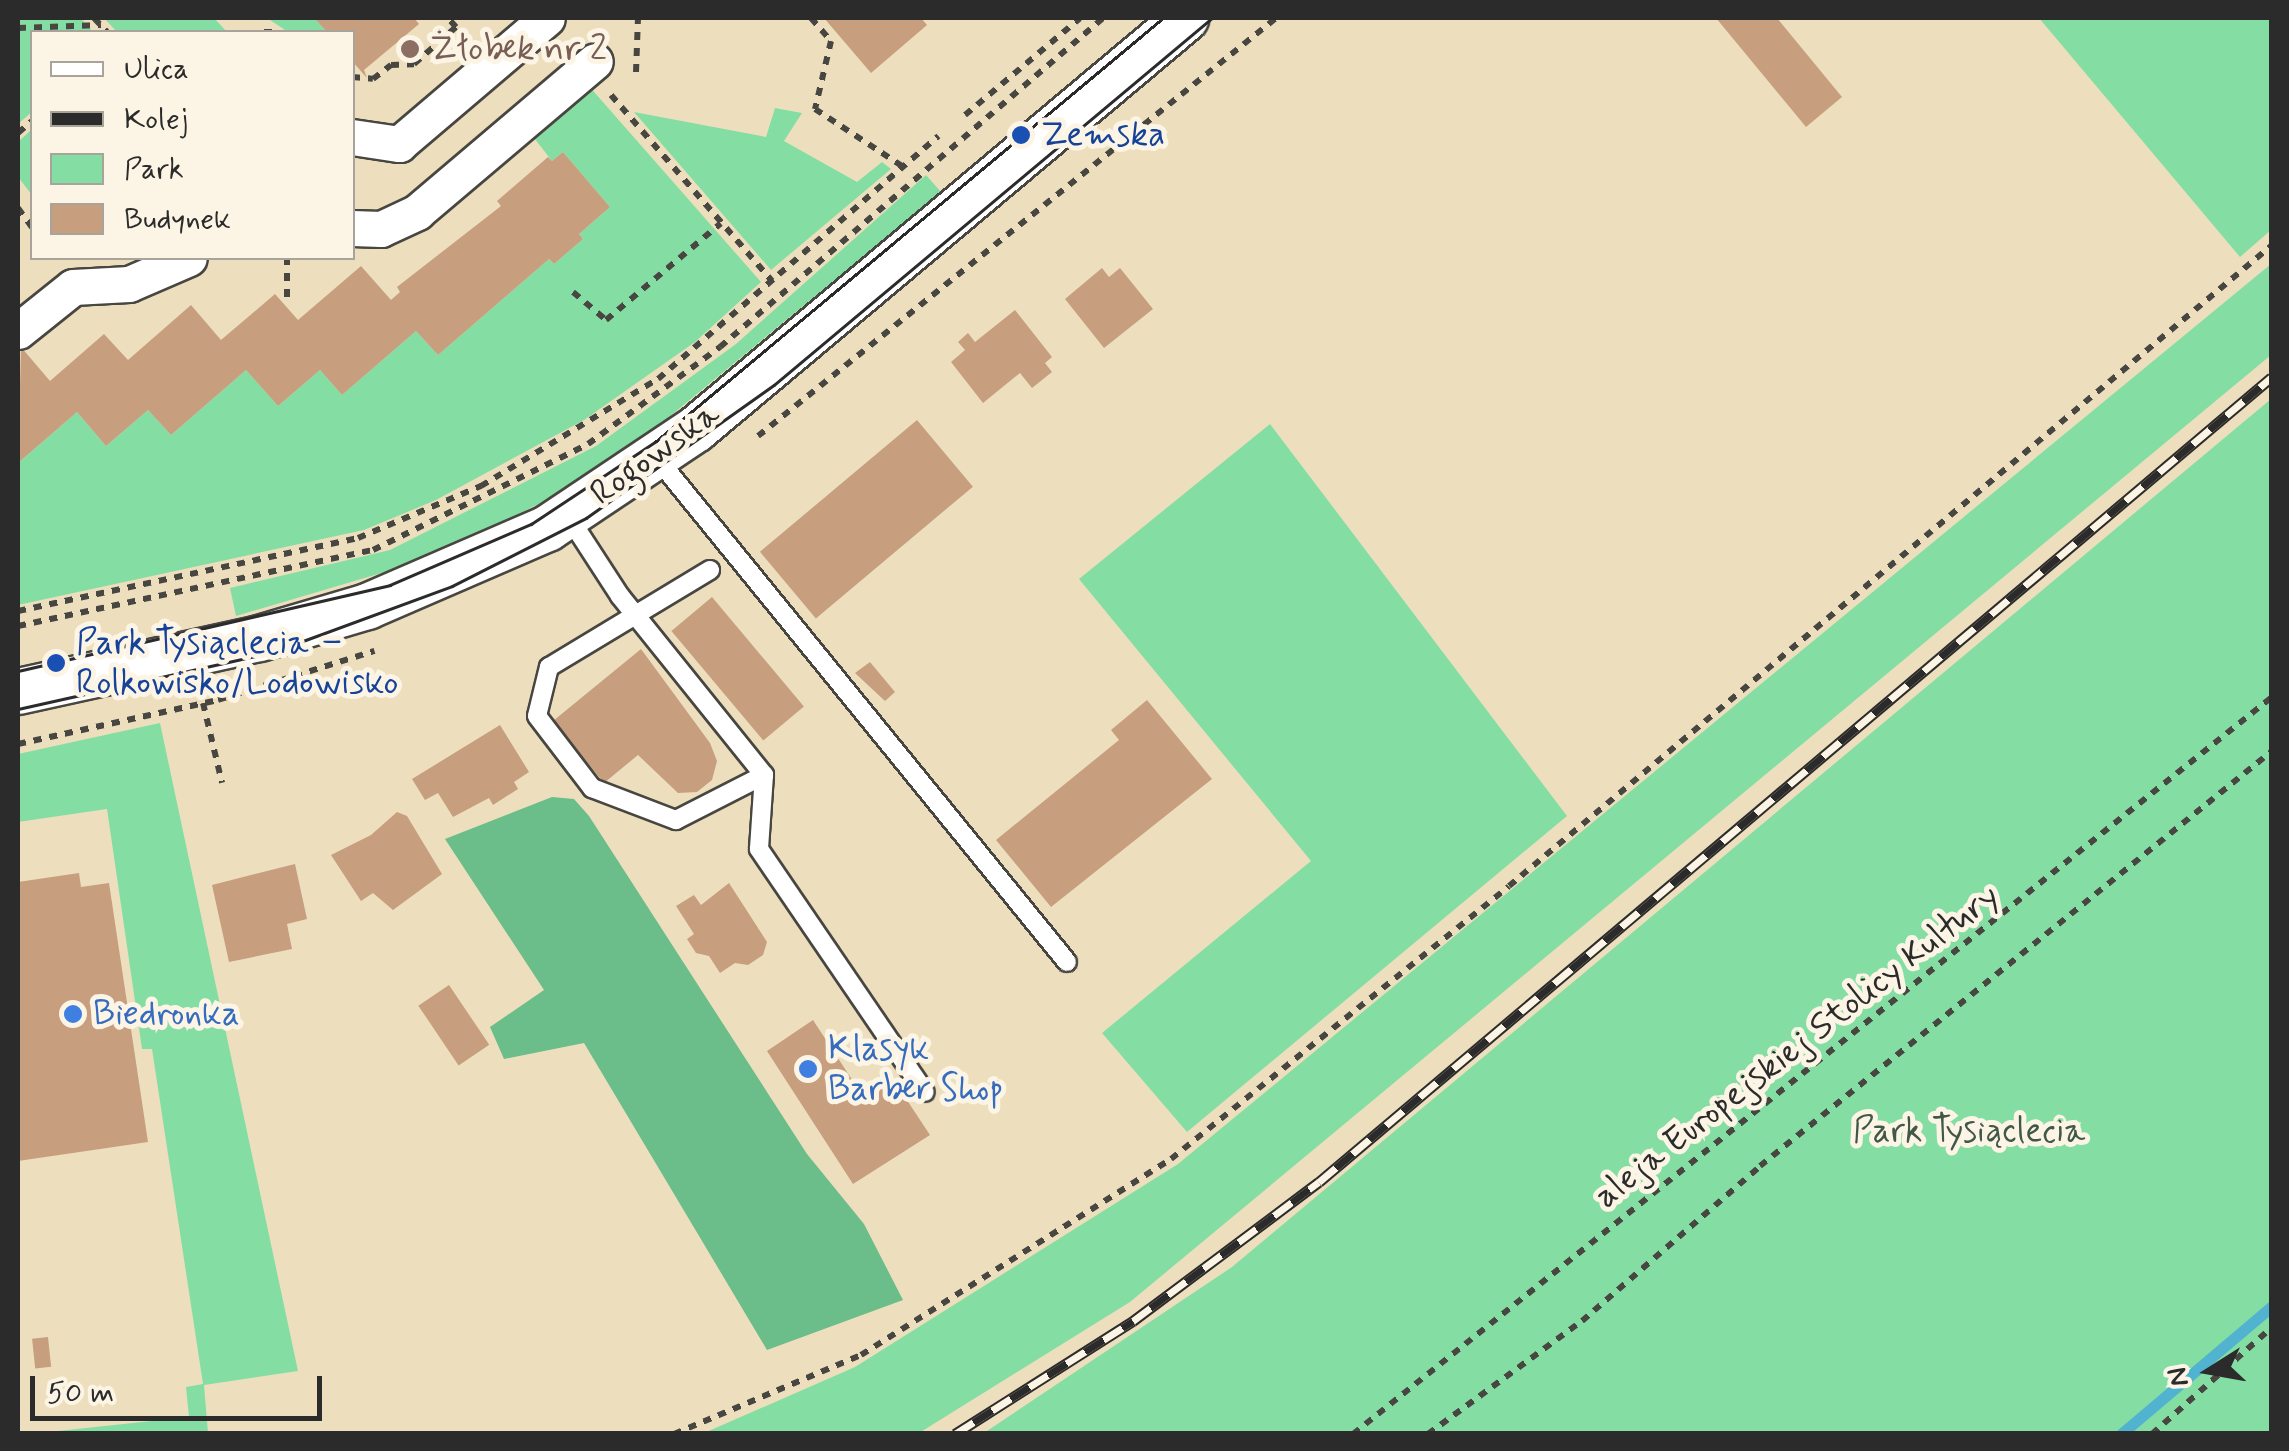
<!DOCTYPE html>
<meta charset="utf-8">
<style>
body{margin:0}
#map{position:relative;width:2289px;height:1451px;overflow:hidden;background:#eddfbd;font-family:Mynerve,sans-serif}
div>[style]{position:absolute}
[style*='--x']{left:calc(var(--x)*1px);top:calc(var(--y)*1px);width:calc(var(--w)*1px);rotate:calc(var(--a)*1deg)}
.green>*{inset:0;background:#84dea3}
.forest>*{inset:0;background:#6bbd89}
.stream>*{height:11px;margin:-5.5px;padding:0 5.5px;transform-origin:5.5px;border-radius:5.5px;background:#52b3d0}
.building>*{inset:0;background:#c79e7e;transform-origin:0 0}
.path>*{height:6px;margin-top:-3px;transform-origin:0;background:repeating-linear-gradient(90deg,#484641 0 8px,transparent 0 16px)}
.roads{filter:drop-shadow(2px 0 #484641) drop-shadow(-2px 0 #484641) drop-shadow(0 2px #484641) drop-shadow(0 -2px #484641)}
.service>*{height:18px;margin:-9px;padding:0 9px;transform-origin:9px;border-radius:9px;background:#fff}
.minor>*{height:35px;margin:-17.5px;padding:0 17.5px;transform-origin:17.5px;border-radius:17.5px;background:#fff}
.tertiary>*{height:45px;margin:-22.5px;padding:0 22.5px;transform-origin:22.5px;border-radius:22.5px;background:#fff}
.tram>*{height:2.5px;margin:-1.25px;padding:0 1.25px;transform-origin:1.25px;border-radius:1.25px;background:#2b2b2b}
.rail>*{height:11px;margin-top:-5.5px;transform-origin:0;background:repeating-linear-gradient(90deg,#fcf5e5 0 22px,#2b2b2b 0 44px);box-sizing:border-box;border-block:2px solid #2b2b2b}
.dots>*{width:28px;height:28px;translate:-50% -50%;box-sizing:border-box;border:5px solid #fcf5e5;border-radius:50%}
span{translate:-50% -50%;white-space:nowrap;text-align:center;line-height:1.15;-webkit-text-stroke:10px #fcf5e5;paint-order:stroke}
.education-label{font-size:35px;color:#785e54}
.left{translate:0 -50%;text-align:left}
.transit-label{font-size:35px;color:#164399}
.street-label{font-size:35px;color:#2b2b2b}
.shop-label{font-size:35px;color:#366cbe}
.park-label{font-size:35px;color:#415849}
.frame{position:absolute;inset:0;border:20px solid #2b2b2b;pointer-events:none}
.legend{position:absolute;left:30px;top:30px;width:325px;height:230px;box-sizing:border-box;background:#fcf5e5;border:2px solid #a8a49b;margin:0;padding:12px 18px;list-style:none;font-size:30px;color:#2b2b2b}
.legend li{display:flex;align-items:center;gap:20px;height:50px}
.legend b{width:50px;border:2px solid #a8a49b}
.north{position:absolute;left:2159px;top:1321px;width:100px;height:100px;-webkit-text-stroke:8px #fcf5e5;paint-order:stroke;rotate:259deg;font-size:28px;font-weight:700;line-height:40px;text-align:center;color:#2b2b2b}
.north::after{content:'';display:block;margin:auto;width:35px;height:45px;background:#2b2b2b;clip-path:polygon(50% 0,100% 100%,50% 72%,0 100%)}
.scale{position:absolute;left:30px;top:1376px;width:292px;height:45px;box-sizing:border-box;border:5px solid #2b2b2b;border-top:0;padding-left:12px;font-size:30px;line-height:35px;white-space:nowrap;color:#2b2b2b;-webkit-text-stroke:8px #fcf5e5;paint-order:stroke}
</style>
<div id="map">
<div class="green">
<div style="clip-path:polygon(18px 18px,81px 18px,93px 32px,32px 32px,32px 112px,18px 124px)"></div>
<div style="clip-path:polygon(104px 18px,214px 18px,227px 32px,117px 32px)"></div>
<div style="clip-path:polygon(267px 18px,314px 18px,327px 32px,288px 32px)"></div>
<div style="clip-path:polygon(2039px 18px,2271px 18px,2271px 230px,2240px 257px)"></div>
<div style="clip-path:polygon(588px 85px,761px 282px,695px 342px,584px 420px,436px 500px,364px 530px,18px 605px,18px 463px,77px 412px,106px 446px,148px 410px,171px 435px,246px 370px,278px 406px,320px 370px,342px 395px,416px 331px,438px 355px,549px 259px,554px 264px,583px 239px,579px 234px,610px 207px,563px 152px,552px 161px,531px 134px)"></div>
<div style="clip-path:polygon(775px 108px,802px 113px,784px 141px,857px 182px,882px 162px,891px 169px,771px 270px,634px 112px,766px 137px)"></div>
<div style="clip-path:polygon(32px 129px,32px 195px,18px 177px,18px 142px)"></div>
<div style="clip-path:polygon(926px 175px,941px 192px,663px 422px,574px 486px,432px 558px,236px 616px,230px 588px,390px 550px,596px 446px,736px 344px)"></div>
<div style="clip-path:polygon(2271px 264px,2271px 355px,1130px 1302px,919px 1433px,704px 1433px,855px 1367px,1178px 1164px)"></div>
<div style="clip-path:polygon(2271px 399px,2271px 1433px,984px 1433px,1232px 1267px)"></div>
<div style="clip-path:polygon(1270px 424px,1567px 816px,1187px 1132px,1102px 1033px,1311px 861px,1079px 579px)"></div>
<div style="clip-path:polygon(160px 723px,298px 1371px,204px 1385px,208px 1433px,39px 1433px,189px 1417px,186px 1387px,203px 1384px,152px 1049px,142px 1049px,107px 809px,18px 822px,18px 754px)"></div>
</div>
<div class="forest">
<div style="clip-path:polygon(552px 797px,574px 799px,589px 816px,807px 1154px,864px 1224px,903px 1300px,767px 1350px,584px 1043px,504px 1059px,490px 1027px,544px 990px,445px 839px)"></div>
</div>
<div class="stream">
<div style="--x:2121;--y:1434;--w:198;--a:-40.3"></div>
</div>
<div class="building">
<div style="clip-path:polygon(314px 18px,414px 18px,419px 24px,364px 70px,367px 78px,352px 61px,352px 32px,327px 32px)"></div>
<div style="clip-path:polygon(824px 18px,921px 18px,927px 25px,871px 73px)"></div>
<div style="clip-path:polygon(1716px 18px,1777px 18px,1842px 97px,1806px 127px)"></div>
<div style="clip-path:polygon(563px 152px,610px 207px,579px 234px,583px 239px,554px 264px,549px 259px,438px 355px,416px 331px,342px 395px,320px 370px,278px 406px,246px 370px,171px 435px,148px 410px,106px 446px,77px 412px,18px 463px,21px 347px,50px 381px,104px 334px,128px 360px,191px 305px,221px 340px,275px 294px,298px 320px,361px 266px,391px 300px,400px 292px,397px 287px,501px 206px,497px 201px,548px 157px,552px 161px)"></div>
<div style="clip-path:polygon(1102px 268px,1109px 277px,1120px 268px,1153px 309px,1104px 348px,1065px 299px)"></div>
<div style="clip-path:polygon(1015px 310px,1052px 357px,1045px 363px,1052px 372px,1032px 388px,1020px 373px,983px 403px,951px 362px,965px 350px,958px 342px,968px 333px,975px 342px)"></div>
<div style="left:917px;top:420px;width:87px;height:205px;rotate:50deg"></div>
<div style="left:712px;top:597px;width:143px;height:53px;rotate:50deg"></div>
<div style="clip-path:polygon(641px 649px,710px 743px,717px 761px,712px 780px,697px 792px,678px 793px,638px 755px,604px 783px,553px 721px)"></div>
<div style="clip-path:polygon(870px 662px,895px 692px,885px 701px,855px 673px)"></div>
<div style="clip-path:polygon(1147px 700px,1212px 779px,1051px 907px,996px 840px,1119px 740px,1111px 730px)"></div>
<div style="clip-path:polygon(500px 725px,529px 772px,514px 782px,518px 789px,493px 805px,489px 798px,453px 817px,438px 793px,425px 800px,412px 779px)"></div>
<div style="clip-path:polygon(397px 812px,407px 816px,442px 874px,393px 910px,373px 893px,361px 901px,331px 855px,371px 835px)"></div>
<div style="clip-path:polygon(295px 864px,307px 919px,287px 924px,292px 949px,229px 962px,212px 885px)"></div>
<div style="clip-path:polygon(79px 873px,81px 887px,109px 883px,148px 1142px,18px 1161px,18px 882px)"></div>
<div style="clip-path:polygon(729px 883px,767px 942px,763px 955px,748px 965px,735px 963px,720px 973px,709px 956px,696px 953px,687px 939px,694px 934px,676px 906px,694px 895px,701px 905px)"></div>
<div style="left:449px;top:985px;width:72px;height:37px;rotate:56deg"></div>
<div style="clip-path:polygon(813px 1020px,864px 1098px,893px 1079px,930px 1135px,853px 1184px,767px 1051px)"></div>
<div style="left:48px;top:1337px;width:30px;height:16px;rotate:84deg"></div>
</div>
<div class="path">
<div style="--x:94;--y:18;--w:19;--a:47"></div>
<div style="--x:811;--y:18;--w:30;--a:49"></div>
<div style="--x:831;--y:41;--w:70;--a:103.2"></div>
<div style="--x:815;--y:109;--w:104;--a:33.2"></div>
<div style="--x:18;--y:28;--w:83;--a:-2.1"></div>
<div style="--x:264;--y:32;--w:12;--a:0"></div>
<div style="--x:636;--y:72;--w:54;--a:-87.9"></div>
<div style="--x:352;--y:77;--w:21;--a:5"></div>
<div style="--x:373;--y:79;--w:23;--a:-38"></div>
<div style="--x:391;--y:65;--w:23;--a:-2"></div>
<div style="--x:414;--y:64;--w:56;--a:-41.4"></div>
<div style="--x:456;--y:27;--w:12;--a:-132"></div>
<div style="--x:611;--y:95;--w:246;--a:49.1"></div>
<div style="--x:965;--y:115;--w:150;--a:-40.1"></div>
<div style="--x:18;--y:133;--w:18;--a:-41"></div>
<div style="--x:18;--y:208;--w:24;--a:54"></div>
<div style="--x:573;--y:292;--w:43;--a:40.3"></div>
<div style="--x:606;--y:320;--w:150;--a:-40.1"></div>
<div style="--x:287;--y:297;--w:39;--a:-90"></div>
<div style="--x:758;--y:436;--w:666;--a:-38.9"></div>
<div style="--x:18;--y:611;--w:348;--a:-12.1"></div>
<div style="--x:358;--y:538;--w:134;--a:-22.9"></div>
<div style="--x:481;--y:486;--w:207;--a:-31.2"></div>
<div style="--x:658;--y:379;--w:371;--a:-40.9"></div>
<div style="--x:18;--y:626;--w:363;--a:-12.1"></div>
<div style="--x:373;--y:550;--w:240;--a:-26.2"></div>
<div style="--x:588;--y:444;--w:164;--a:-36.3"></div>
<div style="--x:720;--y:347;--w:505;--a:-40.66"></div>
<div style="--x:203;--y:703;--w:82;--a:76.6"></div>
<div style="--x:18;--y:744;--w:205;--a:-12.4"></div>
<div style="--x:218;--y:700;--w:164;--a:-17.4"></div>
<div style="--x:674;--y:1434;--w:203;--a:-22.9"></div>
<div style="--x:861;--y:1355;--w:367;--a:-32.3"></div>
<div style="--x:1171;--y:1159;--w:434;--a:-38.9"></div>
<div style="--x:1509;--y:886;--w:997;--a:-40.03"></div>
<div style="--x:1353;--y:1434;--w:1178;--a:-38.73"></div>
<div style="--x:1428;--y:1434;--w:191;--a:-36.3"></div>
<div style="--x:1582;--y:1321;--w:236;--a:-41"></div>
<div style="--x:1760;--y:1166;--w:659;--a:-39.03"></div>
<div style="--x:2152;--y:1434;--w:161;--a:-41.7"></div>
</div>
<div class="roads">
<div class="service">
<div style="--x:656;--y:457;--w:651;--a:50.86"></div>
<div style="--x:568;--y:516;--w:95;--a:57"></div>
<div style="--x:620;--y:596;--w:230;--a:51.2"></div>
<div style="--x:764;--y:775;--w:74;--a:93.9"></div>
<div style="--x:759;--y:849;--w:294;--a:55.7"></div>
<div style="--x:710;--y:570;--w:188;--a:148.9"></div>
<div style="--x:549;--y:667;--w:50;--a:103.8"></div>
<div style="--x:537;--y:716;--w:91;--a:52.6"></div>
<div style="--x:592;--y:788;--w:90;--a:20.9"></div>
<div style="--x:676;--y:820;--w:99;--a:-27.1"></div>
</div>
<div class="minor">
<div style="--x:352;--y:137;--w:48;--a:8.5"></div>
<div style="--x:399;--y:144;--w:194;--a:-40.4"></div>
<div style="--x:352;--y:228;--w:29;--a:2"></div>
<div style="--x:381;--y:229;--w:40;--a:-25"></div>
<div style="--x:417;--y:212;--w:233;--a:-40.3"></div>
<div style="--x:18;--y:331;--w:70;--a:-38.7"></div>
<div style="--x:73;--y:287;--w:56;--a:-3.1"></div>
<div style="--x:129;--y:284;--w:65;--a:-23.4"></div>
</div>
<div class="tertiary">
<div style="--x:18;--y:691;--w:247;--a:-12.4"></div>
<div style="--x:259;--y:638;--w:113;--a:-16.5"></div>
<div style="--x:367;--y:606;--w:196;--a:-23.4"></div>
<div style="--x:547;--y:528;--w:178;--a:-33.8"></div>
<div style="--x:695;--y:429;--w:640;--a:-39.99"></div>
</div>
</div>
<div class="tram">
<div style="--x:18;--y:671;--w:382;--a:-13"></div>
<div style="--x:390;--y:585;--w:154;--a:-23.4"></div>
<div style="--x:531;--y:524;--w:149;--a:-33.5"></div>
<div style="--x:655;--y:442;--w:662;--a:-39.85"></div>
<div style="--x:18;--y:709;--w:261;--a:-12.6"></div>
<div style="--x:273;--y:652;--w:191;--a:-20.2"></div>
<div style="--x:452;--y:586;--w:150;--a:-26.9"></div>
<div style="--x:586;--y:518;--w:230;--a:-35.3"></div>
<div style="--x:774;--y:385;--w:571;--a:-39.96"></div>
</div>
<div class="rail">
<div style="--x:955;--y:1434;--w:211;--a:-32.4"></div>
<div style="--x:1133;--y:1321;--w:232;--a:-36.8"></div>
<div style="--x:1319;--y:1182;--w:1247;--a:-40.19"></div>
</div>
<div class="dots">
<div style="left:410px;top:49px;background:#8d6e63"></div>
<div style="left:1021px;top:135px;background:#1a4fb4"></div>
<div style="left:56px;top:663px;background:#1a4fb4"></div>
<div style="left:73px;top:1014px;background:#3f7fe0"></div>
<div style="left:808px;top:1069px;background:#3f7fe0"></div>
</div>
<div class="education-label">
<span class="left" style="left:430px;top:49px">Żłobek nr 2</span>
</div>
<div class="transit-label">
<span class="left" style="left:1041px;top:135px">Zemska</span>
<span class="left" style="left:76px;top:663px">Park Tysiąclecia –<br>Rolkowisko/Lodowisko</span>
</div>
<div class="street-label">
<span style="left:655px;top:454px;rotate:-36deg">Rogowska</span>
<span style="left:1797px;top:1046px;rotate:-38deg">aleja Europejskiej Stolicy Kultury</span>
</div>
<div class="shop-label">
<span class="left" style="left:93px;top:1014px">Biedronka</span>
<span class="left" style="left:828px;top:1069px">Klasyk<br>Barber Shop</span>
</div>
<div class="park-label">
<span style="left:1969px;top:1131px">Park Tysiąclecia</span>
</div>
<div class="frame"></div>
<ul class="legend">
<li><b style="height:12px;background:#fff"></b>Ulica</li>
<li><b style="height:12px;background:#2b2b2b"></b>Kolej</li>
<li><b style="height:28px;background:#84dea3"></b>Park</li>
<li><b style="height:28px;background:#c79e7e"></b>Budynek</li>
</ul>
<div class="north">N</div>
<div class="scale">50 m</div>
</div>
